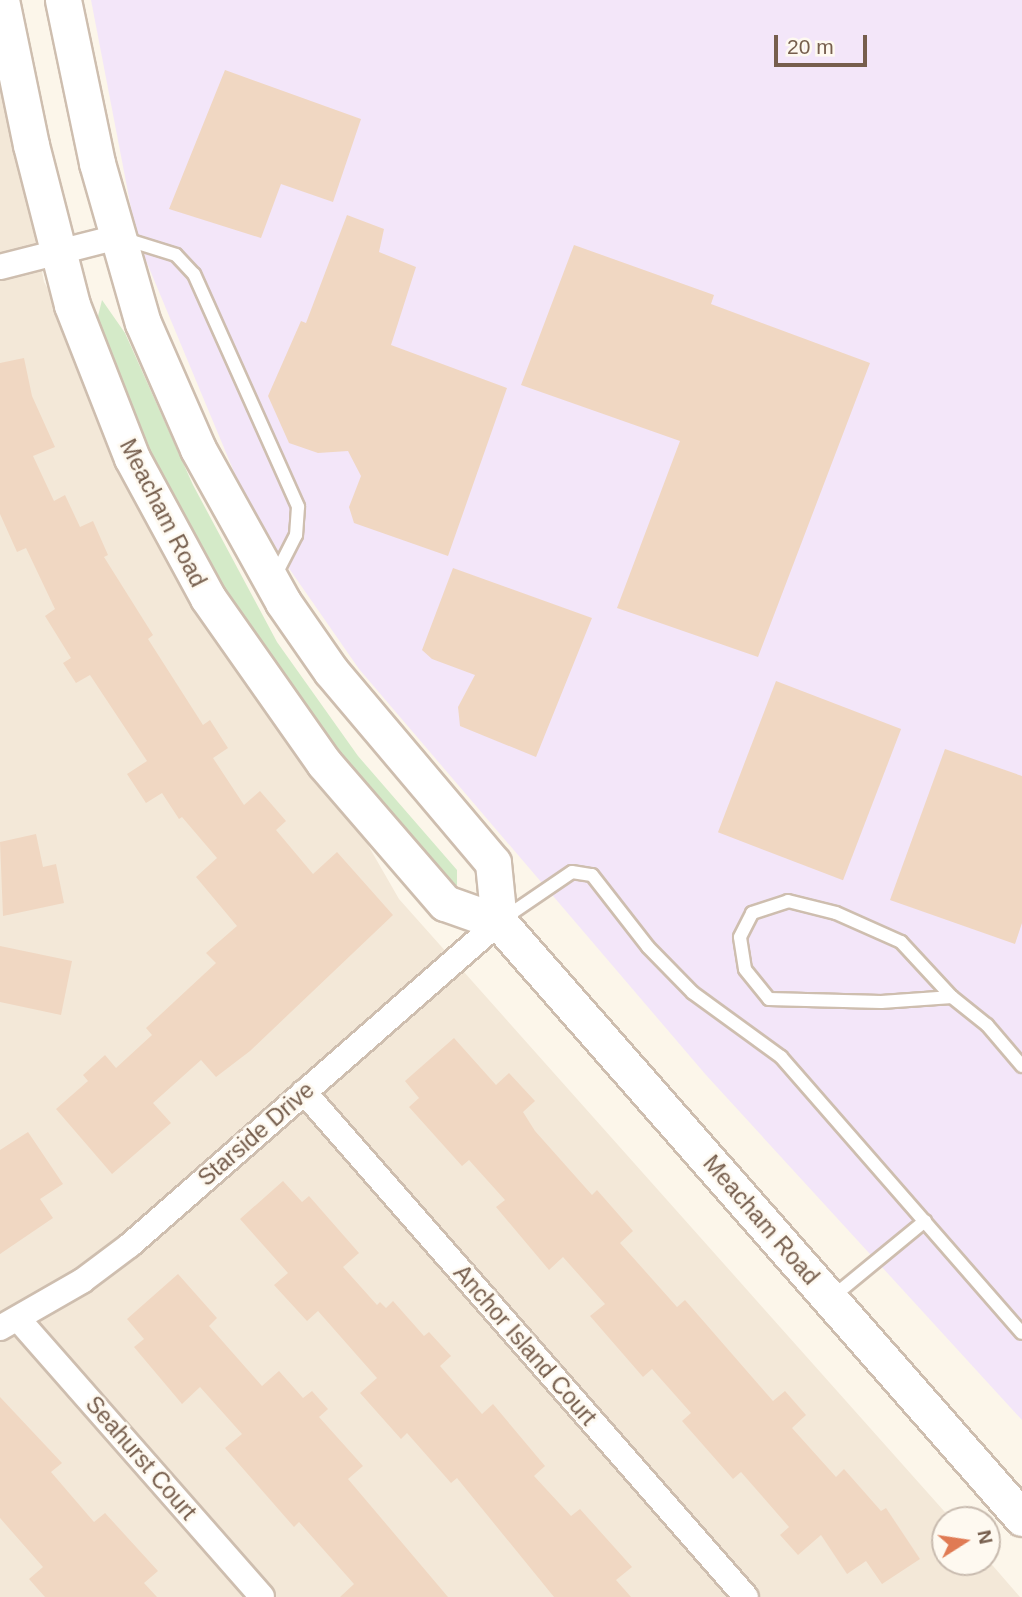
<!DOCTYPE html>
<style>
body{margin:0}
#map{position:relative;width:1022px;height:1597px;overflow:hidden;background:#fcf6ea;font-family:Helvetica,sans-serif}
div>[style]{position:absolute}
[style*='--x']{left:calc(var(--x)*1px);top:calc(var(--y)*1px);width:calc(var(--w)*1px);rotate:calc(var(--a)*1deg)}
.residential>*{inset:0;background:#f3e8d8}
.education>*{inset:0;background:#f3e6f9}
.green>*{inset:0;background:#d4eac8}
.building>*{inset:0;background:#f0d7c2;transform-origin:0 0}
.roads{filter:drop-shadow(2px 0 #cebeaf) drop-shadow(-2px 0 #cebeaf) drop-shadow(0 2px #cebeaf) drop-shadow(0 -2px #cebeaf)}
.lane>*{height:12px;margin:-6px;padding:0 6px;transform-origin:6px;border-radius:6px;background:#fff}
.street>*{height:24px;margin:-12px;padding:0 12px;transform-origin:12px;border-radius:12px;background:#fff}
.secondary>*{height:35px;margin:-17.5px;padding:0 17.5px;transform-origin:17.5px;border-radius:17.5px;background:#fff}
span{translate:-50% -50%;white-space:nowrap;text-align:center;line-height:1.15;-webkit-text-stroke:5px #fef9f0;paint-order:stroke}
.street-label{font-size:23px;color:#765e4d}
.north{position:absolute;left:931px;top:1506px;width:70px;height:70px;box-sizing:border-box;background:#fef9f0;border:2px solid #c8bbaf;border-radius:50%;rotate:78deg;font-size:19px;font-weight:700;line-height:28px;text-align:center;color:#765e4d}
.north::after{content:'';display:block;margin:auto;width:24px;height:32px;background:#e07b54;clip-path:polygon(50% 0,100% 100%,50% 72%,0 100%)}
.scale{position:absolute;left:774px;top:35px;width:93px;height:32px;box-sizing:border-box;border:4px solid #765e4d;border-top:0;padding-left:9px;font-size:21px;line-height:24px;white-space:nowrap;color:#765e4d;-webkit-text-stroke:5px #fef9f0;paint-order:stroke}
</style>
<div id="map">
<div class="residential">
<div style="clip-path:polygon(0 51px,44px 282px,399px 899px,952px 1520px,945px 1520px,945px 1562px,987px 1559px,1020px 1597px,0 1597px)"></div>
</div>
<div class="education">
<div style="clip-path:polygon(91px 0,1022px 0,1022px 1420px,706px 1075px,359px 669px,252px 515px,137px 239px)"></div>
</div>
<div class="green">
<div style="clip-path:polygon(102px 300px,125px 333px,193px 485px,277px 642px,358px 756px,457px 870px,457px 886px,418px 852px,267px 669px,179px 524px,95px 328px)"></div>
</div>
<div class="building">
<div style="clip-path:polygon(225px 70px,361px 119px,333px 202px,281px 184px,261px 238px,169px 209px)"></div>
<div style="clip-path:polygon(347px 215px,384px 229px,379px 252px,416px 267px,391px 345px,507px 388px,448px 556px,354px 523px,349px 507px,361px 476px,348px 451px,318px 453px,289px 443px,268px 396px,301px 321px,306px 323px)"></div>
<div style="clip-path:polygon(574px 245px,714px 295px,711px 304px,870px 363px,758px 657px,617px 608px,680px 441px,521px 385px)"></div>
<div style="clip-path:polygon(24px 358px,32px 396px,55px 447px,33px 456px,54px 501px,65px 495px,80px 527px,93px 521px,108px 555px,104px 557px,153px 635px,148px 639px,203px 725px,210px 720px,228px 748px,213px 758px,244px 805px,260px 791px,286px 821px,276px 830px,313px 874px,337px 852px,393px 915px,250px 1051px,216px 1077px,201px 1060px,153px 1103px,171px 1123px,112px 1174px,56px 1109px,88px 1081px,83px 1075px,105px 1055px,116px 1068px,152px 1035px,146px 1028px,216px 963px,206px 953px,237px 926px,196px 877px,217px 858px,182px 817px,179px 819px,162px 793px,146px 803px,127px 774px,147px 761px,90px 675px,76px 683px,63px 663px,71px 658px,45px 616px,55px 609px,26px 548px,17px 552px,0 514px,0 363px)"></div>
<div style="clip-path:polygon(453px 568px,592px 618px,536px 757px,460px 726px,458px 707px,475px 675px,432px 659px,422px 650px)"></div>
<div style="left:776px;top:681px;width:134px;height:162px;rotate:21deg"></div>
<div style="clip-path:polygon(945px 749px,1022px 776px,1022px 923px,1015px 944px,890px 900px)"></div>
<div style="clip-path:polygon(36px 834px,43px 867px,56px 864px,64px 903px,3px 916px,0 842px)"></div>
<div style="clip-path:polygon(0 946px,72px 961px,61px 1015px,0 1002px)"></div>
<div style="clip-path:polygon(454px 1038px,496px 1085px,509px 1073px,535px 1101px,523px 1112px,535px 1131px,592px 1195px,597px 1190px,633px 1231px,620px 1243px,677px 1307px,685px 1300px,773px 1401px,785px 1391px,806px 1415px,792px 1428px,836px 1477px,844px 1469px,881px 1511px,886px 1508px,920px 1559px,882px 1584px,866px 1561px,847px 1574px,821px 1535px,798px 1555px,780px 1535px,789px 1527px,741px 1472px,733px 1479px,682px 1421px,691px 1413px,652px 1369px,643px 1377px,590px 1316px,605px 1304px,563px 1257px,549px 1270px,496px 1207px,505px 1200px,469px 1160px,462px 1166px,409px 1107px,419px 1098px,405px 1081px)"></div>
<div style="clip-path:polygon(28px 1132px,63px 1184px,40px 1199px,53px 1218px,0 1254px,0 1150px)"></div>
<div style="clip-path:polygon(283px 1181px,302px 1202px,309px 1196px,359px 1253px,343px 1267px,377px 1305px,380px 1302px,386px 1308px,393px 1301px,424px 1336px,429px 1332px,451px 1356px,440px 1366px,482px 1414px,493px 1404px,545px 1466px,534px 1476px,571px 1516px,580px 1509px,632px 1567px,616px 1580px,631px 1597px,554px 1597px,457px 1478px,451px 1483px,407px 1433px,401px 1439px,360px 1393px,377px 1378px,318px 1311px,307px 1321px,274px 1285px,288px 1273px,240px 1219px)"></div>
<div style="clip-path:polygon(178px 1274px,217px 1318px,209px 1326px,262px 1386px,279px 1371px,303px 1398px,312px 1391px,328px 1409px,319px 1417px,363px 1466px,348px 1479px,448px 1597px,340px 1597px,354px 1584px,299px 1522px,294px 1527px,225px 1448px,242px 1434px,200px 1387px,182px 1404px,134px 1347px,144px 1339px,127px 1319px)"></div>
<div style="clip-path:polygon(0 1397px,62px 1463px,51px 1472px,94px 1522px,105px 1513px,158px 1571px,144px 1583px,157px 1597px,45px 1597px,29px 1579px,43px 1567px,0 1518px)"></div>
</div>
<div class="roads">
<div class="lane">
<div style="--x:125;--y:239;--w:53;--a:17.4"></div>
<div style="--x:176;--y:255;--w:26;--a:47"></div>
<div style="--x:194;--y:274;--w:255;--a:65.9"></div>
<div style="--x:298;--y:507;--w:28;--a:94"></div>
<div style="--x:296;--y:535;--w:46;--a:117.1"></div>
<div style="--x:503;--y:919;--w:83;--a:-34.3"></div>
<div style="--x:572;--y:872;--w:20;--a:9"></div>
<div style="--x:592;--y:875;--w:91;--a:52.1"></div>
<div style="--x:648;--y:947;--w:64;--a:45.6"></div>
<div style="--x:693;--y:993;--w:109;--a:36"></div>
<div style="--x:781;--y:1057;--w:366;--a:48.9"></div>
<div style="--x:952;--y:997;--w:71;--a:176"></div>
<div style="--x:881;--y:1002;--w:112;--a:-178.5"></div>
<div style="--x:769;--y:999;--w:38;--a:-129"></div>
<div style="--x:745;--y:969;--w:32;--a:-99"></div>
<div style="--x:740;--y:937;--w:27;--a:-63"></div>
<div style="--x:752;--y:913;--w:38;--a:-18"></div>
<div style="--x:788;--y:901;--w:49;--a:14"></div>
<div style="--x:836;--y:913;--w:71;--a:24"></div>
<div style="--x:901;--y:942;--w:75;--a:47.2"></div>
<div style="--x:952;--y:997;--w:45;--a:38.7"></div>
<div style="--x:987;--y:1025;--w:54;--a:49.5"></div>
<div style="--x:830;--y:1299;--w:123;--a:-39.4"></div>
</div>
<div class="street">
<div style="--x:0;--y:267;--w:122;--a:-14.3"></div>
<div style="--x:304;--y:1092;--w:671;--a:48.81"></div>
<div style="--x:19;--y:1320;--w:368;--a:48.7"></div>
<div style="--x:0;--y:1328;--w:95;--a:-29.8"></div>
<div style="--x:82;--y:1281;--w:60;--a:-36.9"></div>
<div style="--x:130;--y:1245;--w:490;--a:-41.2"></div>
</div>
<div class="secondary">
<div style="--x:1;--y:0;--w:148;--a:78.3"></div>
<div style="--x:31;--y:145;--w:165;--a:75.6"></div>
<div style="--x:72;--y:305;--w:164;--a:68.6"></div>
<div style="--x:132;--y:458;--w:159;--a:61.5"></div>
<div style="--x:208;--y:598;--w:202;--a:54.9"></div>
<div style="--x:324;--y:763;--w:185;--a:49.2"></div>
<div style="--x:445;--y:903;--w:57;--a:19.4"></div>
<div style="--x:499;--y:922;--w:793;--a:48.73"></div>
<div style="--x:63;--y:0;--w:167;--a:78.2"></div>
<div style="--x:97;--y:163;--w:166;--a:74"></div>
<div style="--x:143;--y:323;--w:137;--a:66.4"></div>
<div style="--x:198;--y:449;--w:175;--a:60.9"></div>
<div style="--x:283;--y:602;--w:84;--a:55.2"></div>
<div style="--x:331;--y:671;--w:251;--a:49.8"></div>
<div style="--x:493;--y:863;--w:59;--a:84.2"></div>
</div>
</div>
<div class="street-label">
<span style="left:163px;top:513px;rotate:63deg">Meacham Road</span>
<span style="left:256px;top:1134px;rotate:-41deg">Starside Drive</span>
<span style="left:761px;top:1220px;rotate:49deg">Meacham Road</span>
<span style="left:525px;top:1345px;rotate:49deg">Anchor Island Court</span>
<span style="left:141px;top:1458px;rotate:49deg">Seahurst Court</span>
</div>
<div class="north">N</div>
<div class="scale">20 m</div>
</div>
